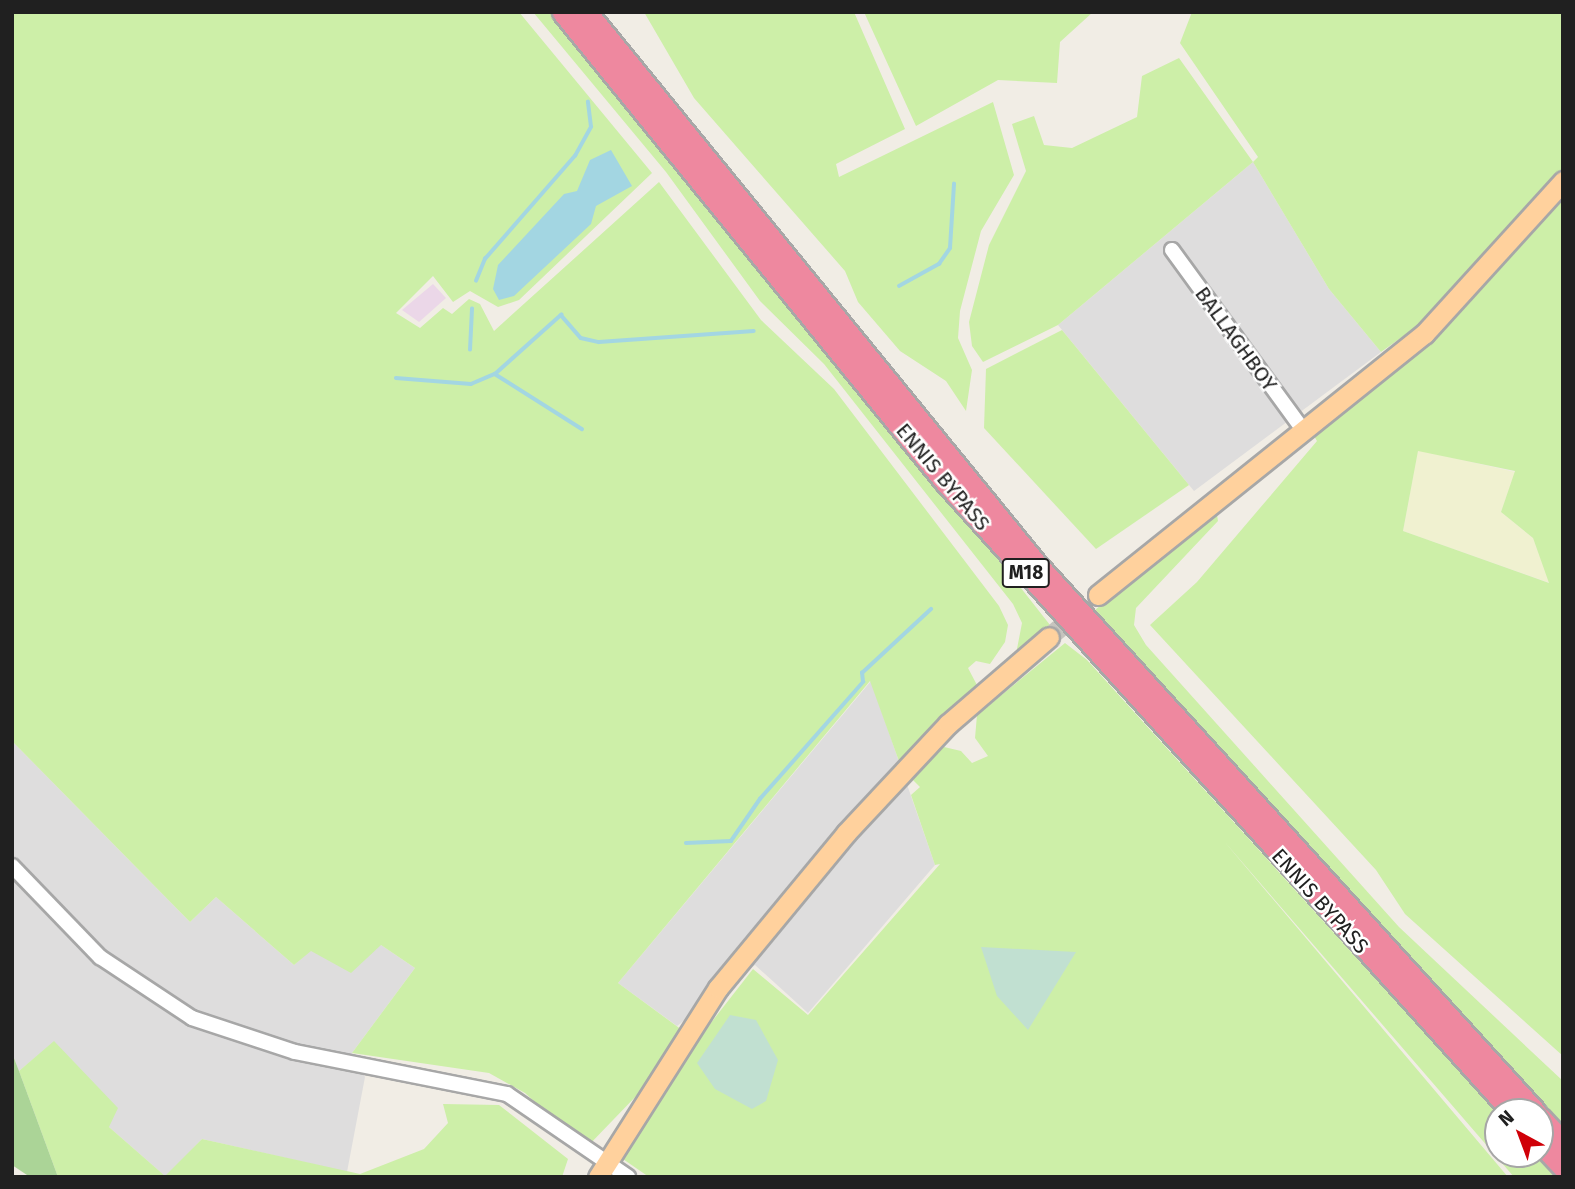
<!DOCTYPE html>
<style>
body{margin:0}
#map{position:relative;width:1575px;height:1189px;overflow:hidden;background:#f1ede5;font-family:"Fira Sans",sans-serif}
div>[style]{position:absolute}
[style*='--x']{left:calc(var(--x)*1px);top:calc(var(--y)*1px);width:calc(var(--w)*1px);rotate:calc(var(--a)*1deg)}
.residential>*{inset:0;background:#dedddd}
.industrial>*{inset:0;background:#ebd7e8}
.farmland>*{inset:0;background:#f0f1d0}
.grass>*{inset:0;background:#cdefa8}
.forest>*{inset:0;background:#abd497}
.wetland>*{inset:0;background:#c1e0d1}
.water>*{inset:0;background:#a3d6e2}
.stream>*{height:3.5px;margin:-1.75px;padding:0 1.75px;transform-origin:1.75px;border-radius:1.75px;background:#a3d6e2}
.major-tunnel>*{height:19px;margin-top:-9.5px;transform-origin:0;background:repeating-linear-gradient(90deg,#c7c4be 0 19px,transparent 0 29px)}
.roads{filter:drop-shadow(2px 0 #a7a7a7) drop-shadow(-2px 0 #a7a7a7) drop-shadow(0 2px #a7a7a7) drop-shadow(0 -2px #a7a7a7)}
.minor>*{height:14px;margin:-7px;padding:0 7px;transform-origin:7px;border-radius:7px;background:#fff}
.major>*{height:19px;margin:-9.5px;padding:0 9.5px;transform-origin:9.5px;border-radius:9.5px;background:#ffd19d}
.highway>*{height:21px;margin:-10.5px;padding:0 10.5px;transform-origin:10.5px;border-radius:10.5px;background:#ee889f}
span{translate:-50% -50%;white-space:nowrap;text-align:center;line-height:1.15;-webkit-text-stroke:5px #fff;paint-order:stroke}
.shield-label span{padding:2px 5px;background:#fff;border:2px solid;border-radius:5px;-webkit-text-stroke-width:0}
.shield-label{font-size:19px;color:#202020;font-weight:700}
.street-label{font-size:21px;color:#202020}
.frame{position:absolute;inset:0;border:14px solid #202020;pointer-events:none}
.north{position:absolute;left:1484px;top:1098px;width:70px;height:70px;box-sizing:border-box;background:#fff;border:2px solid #a6a6a6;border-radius:50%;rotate:319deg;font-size:19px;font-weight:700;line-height:28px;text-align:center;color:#202020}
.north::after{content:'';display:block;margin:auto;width:24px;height:32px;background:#d00008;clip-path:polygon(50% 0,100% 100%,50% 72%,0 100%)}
</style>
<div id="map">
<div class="residential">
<div style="clip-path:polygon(1253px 162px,1329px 289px,1381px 352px,1194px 491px,1058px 325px)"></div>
<div style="clip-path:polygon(871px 681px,935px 865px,808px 1013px,755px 965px,677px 1026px,618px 983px)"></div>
<div style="clip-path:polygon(12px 741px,190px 922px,216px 897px,294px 965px,311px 950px,381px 945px,415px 968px,352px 1053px,365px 1077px,347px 1172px,202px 1139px,166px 1177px,109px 1127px,54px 1042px,19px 1071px,12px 1053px)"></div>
</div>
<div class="industrial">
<div style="clip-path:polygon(433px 284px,446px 298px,419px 322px,402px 310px)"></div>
</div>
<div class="farmland">
<div style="clip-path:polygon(1418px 450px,1515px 472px,1501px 512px,1533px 538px,1550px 583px,1403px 531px)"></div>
</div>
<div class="grass">
<div style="clip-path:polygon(12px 12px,519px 12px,652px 173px,519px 300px,498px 307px,470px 291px,453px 302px,433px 276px,396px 313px,420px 328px,443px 308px,452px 314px,469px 299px,480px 304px,494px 331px,659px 182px,761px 320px,834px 389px,999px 606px,1008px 625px,1005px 642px,990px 664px,976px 661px,968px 668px,978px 687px,900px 764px,870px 681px,618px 983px,682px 1030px,640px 1092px,586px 1148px,525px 1093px,489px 1073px,352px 1053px,415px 968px,381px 945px,351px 973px,311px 951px,294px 965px,216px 897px,190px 922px,12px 741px)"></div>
<div style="clip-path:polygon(533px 12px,568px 12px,1050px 625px,1016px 654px,1022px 623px,1013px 604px,824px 364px,760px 301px,666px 172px)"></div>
<div style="clip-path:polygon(644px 12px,854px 12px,905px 129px,836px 164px,839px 177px,993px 102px,1014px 175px,981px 231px,960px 311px,958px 338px,972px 370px,966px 411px,946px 381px,900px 351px,858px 302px,845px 271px,694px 98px)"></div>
<div style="clip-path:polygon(864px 12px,1093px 12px,1060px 42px,1057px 83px,998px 80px,916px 126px)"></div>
<div style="clip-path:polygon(1192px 12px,1563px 12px,1563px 168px,1416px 327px,1381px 352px,1329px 289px,1253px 162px,1058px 325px,983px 362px,972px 346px,969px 322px,989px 245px,1026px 171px,1012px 124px,1034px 116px,1044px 145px,1072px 148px,1137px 117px,1142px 76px,1179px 58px,1253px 162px,1258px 157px,1180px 43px)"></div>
<div style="clip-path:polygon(evenodd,1563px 188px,1563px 1056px,1405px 914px,1376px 870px,1150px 625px,1197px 582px,1317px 441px,1311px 431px,1563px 188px,1418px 451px,1515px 471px,1501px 512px,1533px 538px,1549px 583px,1403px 531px,1418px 451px)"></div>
<div style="clip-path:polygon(1062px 330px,1189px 485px,1096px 549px,984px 428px,986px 369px)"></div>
<div style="clip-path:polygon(1216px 509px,1218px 521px,1136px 608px,1134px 625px,1146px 645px,1399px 927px,1563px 1081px,1563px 1125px,1095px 610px)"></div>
<div style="clip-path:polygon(1065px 643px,1087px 660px,1498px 1114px,1498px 1154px,1535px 1154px,1555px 1177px,1514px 1177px,1223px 840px,1508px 1177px,649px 1177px,620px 1157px,671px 1074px,753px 969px,808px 1015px,940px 864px,935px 865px,911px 795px,920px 787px,910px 777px,944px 747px,961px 751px,972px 763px,988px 756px,975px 738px,977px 715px)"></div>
<div style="clip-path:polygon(54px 1041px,118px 1108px,109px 1127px,165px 1176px,202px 1139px,360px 1174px,424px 1149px,448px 1123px,443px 1104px,499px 1105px,568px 1159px,562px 1177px,58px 1177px,19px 1071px)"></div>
</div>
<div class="forest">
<div style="clip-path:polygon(12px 1053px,19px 1071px,58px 1177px,30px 1177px,12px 1165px)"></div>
</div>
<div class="wetland">
<div style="clip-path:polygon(981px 947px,1076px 952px,1028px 1030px,997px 996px)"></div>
<div style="clip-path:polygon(730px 1015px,756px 1020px,778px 1060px,766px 1101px,752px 1109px,715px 1089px,697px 1063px)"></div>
</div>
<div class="water">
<div style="clip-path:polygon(611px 150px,632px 186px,596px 206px,591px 224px,514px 296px,499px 300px,493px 289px,498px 265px,564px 194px,577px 191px,590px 160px)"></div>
</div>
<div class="stream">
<div style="--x:476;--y:281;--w:24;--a:-68"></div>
<div style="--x:485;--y:259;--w:137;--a:-48.9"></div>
<div style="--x:575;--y:156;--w:33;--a:-61"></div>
<div style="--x:591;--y:127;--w:25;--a:-97"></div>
<div style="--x:899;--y:286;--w:46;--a:-28.8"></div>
<div style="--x:939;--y:264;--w:19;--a:-55"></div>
<div style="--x:950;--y:248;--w:64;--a:-86.4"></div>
<div style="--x:470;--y:350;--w:41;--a:-87.2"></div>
<div style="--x:495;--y:374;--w:103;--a:32.3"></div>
<div style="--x:396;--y:378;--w:75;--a:4.6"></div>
<div style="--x:471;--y:384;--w:26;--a:-23"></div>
<div style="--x:495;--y:374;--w:89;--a:-41.8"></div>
<div style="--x:561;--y:315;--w:30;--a:49"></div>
<div style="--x:581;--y:338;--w:18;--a:13"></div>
<div style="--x:599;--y:342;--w:155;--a:-4.1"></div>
<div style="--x:686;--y:843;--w:45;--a:-2.5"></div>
<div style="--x:731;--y:841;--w:51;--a:-55.4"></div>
<div style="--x:760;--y:799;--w:156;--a:-48.6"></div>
<div style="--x:863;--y:682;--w:9;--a:-96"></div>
<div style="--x:862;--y:673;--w:94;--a:-42.8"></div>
</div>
<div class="major-tunnel">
<div style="--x:1049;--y:637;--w:65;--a:-40.6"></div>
</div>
<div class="roads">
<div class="minor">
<div style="--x:1172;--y:250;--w:220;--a:53.9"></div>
<div style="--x:12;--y:866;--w:127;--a:46"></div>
<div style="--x:100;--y:957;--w:110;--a:33.5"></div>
<div style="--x:192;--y:1018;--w:108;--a:18.3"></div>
<div style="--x:295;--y:1052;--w:216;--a:11.2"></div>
<div style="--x:507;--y:1094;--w:147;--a:34.4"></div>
</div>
<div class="major">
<div style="--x:1098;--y:595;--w:418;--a:-38.7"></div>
<div style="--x:1424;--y:334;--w:207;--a:-47.7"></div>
<div style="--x:598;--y:1177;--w:224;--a:-57.6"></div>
<div style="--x:718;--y:988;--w:201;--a:-50.4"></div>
<div style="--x:846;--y:833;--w:149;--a:-46.9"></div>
<div style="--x:948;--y:724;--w:133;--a:-40.7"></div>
</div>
<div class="highway">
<div style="--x:563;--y:12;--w:603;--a:50.85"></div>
<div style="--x:944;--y:480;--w:850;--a:48"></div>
<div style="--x:586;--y:12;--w:711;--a:50.82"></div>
<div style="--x:1035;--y:563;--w:743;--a:47.67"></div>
<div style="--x:1540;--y:1118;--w:34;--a:47"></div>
<div style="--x:1540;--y:1142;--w:34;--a:47"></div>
</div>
</div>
<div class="shield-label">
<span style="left:1026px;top:573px">M18</span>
</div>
<div class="street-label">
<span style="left:1236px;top:339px;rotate:54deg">BALLAGHBOY</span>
<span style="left:943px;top:477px;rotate:50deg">ENNIS BYPASS</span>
<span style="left:1320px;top:901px;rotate:48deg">ENNIS BYPASS</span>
</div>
<div class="frame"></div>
<div class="north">N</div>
</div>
